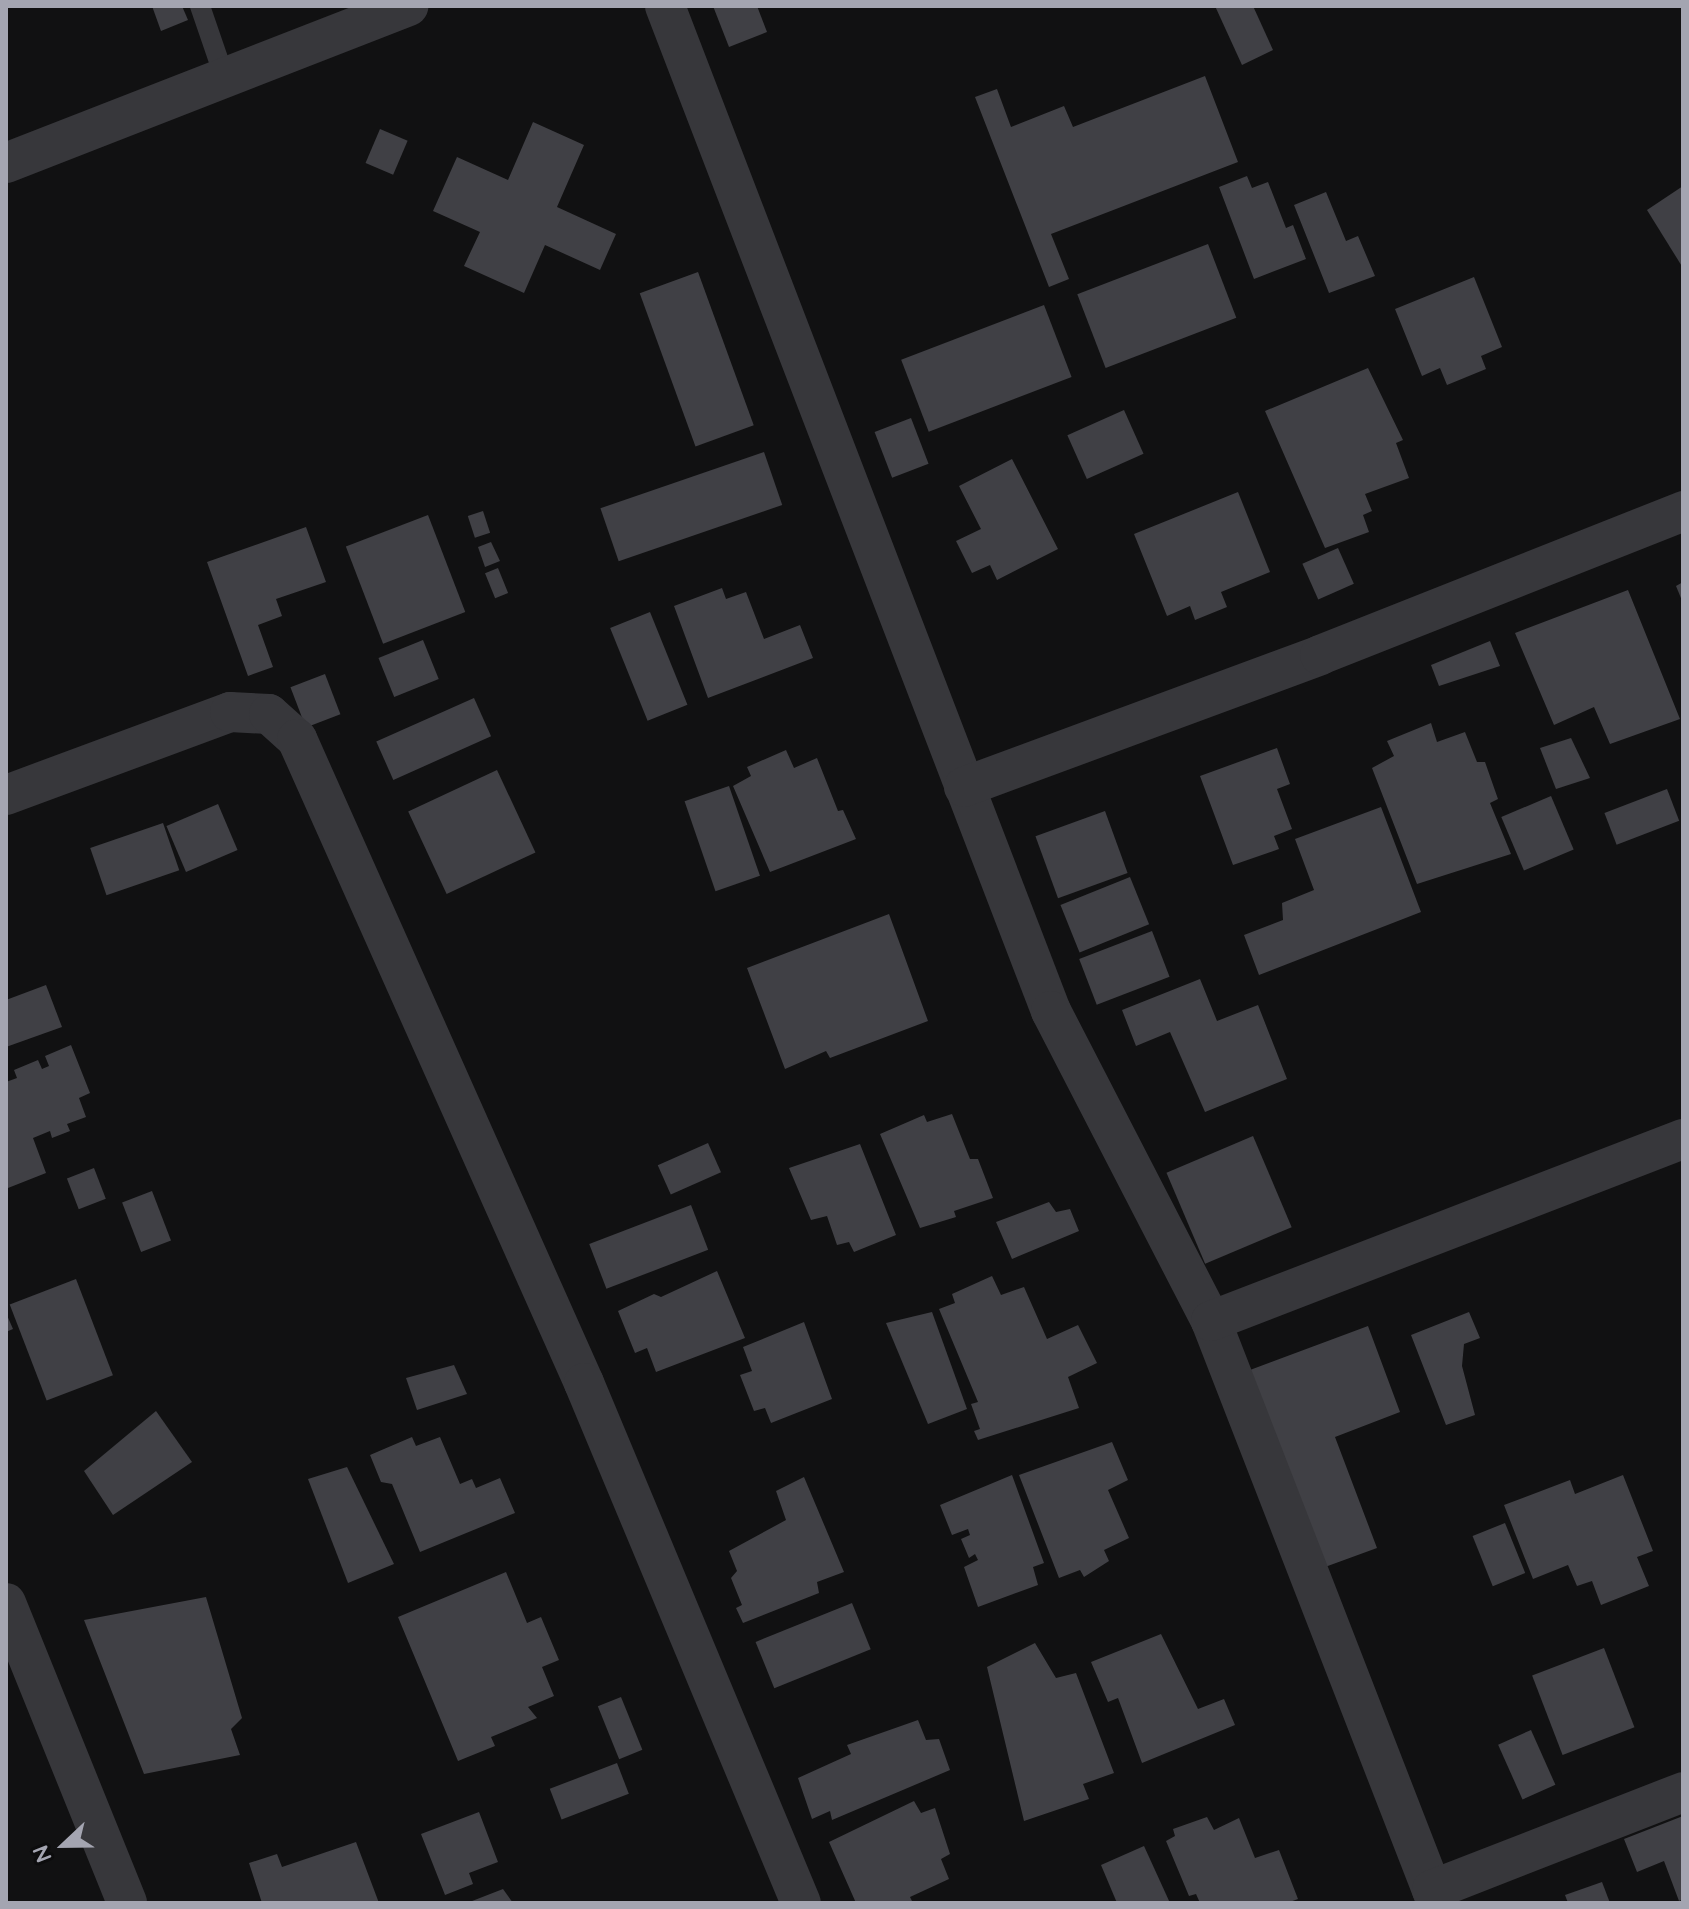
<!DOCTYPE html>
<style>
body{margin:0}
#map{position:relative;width:1689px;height:1909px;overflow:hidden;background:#111112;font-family:Quicksand,sans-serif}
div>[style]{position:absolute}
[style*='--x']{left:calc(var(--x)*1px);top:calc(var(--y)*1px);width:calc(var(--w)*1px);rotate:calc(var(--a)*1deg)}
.building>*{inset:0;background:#404045;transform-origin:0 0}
.lane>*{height:20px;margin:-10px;padding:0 10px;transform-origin:10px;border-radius:10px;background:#37373b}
.street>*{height:40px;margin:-20px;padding:0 20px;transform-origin:20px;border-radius:20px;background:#37373b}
span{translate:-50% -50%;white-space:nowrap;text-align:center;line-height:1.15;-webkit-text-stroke:8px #0c0c0d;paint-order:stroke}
.frame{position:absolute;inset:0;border:8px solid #a4a5b1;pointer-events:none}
.north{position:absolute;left:24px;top:1805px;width:80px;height:80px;-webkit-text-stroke:6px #0c0c0d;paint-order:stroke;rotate:248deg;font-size:22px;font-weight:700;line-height:32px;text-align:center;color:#a4a5b1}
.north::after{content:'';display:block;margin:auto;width:28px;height:36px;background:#a4a5b1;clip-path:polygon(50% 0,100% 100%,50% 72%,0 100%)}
</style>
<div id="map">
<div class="building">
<div style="clip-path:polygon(152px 6px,182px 6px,188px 20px,161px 31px)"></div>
<div style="clip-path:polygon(713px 6px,757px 6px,767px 32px,729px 47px)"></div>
<div style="clip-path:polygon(1215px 6px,1253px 6px,1273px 50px,1242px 65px)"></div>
<div style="clip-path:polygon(1205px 76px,1238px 162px,1051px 234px,1069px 279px,1049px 287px,975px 97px,997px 89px,1011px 127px,1064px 106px,1073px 127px)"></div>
<div style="clip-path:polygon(533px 122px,584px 145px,557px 207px,616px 234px,600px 270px,545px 245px,524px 293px,464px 266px,480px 232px,433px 211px,457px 157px,508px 180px)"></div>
<div style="left:380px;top:129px;width:30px;height:37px;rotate:23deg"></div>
<div style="clip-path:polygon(1247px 176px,1252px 188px,1268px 182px,1286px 228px,1293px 225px,1306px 259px,1254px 279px,1219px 187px)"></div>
<div style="clip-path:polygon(1683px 186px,1683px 268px,1647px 210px)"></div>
<div style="clip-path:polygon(1326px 192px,1346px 241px,1358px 236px,1375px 276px,1329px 293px,1294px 205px)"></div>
<div style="left:1208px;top:244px;width:79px;height:140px;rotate:69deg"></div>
<div style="left:698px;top:272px;width:163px;height:62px;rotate:70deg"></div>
<div style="clip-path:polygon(1474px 277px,1502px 347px,1481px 356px,1486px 369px,1447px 385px,1440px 368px,1422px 376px,1395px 309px)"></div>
<div style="left:1044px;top:305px;width:77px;height:153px;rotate:69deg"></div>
<div style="clip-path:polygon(1368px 368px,1403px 440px,1396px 443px,1409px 478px,1365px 494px,1372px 511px,1363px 515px,1369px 532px,1325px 548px,1265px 411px)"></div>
<div style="left:1124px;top:410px;width:48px;height:62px;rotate:66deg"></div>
<div style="left:911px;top:418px;width:49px;height:39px;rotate:69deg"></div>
<div style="left:764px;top:452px;width:56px;height:173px;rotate:71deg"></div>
<div style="clip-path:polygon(1012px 459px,1058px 549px,997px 580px,990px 565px,972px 573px,956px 541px,981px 529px,959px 486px)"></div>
<div style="clip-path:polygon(1238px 492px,1270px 572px,1221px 592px,1227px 607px,1195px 620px,1190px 606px,1167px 616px,1134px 534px)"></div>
<div style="left:483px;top:511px;width:23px;height:16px;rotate:72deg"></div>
<div style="left:428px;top:515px;width:104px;height:88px;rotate:69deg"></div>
<div style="clip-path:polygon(306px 527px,326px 582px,276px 599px,282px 616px,258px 625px,273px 667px,248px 676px,207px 562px)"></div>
<div style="clip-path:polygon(491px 542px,500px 561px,485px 567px,478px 547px)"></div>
<div style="left:1338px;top:548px;width:39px;height:39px;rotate:66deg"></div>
<div style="left:498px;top:568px;width:27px;height:14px;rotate:68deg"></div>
<div style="clip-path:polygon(1683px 582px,1683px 603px,1676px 586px)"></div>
<div style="clip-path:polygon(722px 588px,726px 599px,746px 592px,764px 639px,800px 625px,813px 658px,708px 698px,674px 606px)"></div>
<div style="clip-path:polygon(1628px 590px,1680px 719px,1610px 744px,1594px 707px,1554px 725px,1515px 633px)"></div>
<div style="left:650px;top:612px;width:100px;height:43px;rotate:68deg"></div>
<div style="left:423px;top:640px;width:42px;height:48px;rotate:68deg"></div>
<div style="clip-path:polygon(1490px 641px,1500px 666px,1439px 686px,1431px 665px)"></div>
<div style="left:325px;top:674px;width:43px;height:37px;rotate:69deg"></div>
<div style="left:474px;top:698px;width:42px;height:107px;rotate:66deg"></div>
<div style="clip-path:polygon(1431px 723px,1437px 742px,1465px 732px,1477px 762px,1485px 762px,1498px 799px,1490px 803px,1511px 854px,1417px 884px,1372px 768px,1394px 756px,1387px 741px)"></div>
<div style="clip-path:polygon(1571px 738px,1590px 778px,1556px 789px,1540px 748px)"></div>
<div style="clip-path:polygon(1277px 748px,1290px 784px,1277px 789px,1292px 829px,1274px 836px,1279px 849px,1233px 865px,1200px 776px)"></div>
<div style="clip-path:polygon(786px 750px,794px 768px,817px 758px,838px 811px,843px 810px,856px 839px,770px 872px,733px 786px,751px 776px,747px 767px)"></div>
<div style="left:497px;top:770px;width:91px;height:98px;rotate:65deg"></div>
<div style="left:729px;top:786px;width:95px;height:47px;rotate:71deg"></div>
<div style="left:1667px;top:789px;width:34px;height:67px;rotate:69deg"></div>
<div style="left:1551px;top:796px;width:58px;height:54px;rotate:67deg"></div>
<div style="left:218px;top:804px;width:50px;height:56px;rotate:67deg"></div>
<div style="clip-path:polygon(1381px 807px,1421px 912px,1259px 975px,1244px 935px,1283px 920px,1282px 903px,1314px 890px,1295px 839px)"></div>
<div style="left:1105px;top:811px;width:66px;height:74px;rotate:70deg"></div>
<div style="left:163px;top:823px;width:50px;height:77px;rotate:71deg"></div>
<div style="left:1130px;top:877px;width:51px;height:75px;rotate:68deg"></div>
<div style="clip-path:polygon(889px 914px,928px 1021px,830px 1058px,826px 1051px,785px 1069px,747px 968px)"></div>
<div style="left:1152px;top:931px;width:49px;height:78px;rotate:69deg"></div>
<div style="clip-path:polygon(1200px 979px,1217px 1021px,1258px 1005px,1287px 1079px,1205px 1112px,1170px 1032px,1136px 1046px,1122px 1010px)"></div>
<div style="clip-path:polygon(46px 985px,62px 1027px,6px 1047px,6px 1000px)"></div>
<div style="clip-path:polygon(71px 1045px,90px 1093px,79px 1098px,86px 1117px,67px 1124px,70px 1131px,52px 1138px,50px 1131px,33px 1138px,46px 1173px,8px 1188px,6px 1082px,17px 1078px,14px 1070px,38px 1060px,42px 1069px,49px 1066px,45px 1056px)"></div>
<div style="clip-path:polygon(952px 1114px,970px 1159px,978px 1159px,993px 1198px,954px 1211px,956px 1217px,920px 1228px,880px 1134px,924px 1115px,927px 1122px)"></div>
<div style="left:1253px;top:1136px;width:99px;height:94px;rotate:67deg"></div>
<div style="left:708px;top:1143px;width:32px;height:55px;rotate:66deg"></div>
<div style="clip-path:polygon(860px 1144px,896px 1235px,854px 1252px,849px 1242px,837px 1245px,827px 1216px,811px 1220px,789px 1168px)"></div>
<div style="left:94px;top:1168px;width:33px;height:29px;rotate:69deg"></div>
<div style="left:152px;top:1191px;width:53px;height:32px;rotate:69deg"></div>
<div style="clip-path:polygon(1049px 1202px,1056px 1212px,1070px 1209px,1079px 1231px,1012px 1259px,996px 1222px)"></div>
<div style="left:691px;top:1205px;width:48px;height:109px;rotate:69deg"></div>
<div style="clip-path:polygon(717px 1271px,745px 1338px,656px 1372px,647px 1348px,635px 1353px,618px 1311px,654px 1294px,661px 1297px)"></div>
<div style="clip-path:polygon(992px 1276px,1001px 1295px,1024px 1287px,1047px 1339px,1078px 1325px,1097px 1363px,1068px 1377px,1079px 1408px,978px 1440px,974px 1431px,980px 1429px,971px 1404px,978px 1402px,939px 1309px,955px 1303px,952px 1294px)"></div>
<div style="left:76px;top:1279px;width:103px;height:71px;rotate:69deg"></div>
<div style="clip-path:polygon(932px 1312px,967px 1409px,928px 1424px,886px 1323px)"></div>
<div style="clip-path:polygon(1469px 1312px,1480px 1338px,1464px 1344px,1462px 1366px,1475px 1415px,1446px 1425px,1411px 1335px)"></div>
<div style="clip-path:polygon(6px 1313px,13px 1329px,6px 1332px)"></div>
<div style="clip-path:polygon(804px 1322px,832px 1399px,771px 1423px,765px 1408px,754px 1411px,740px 1375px,752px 1371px,743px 1347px)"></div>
<div style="clip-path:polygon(1368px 1326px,1400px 1412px,1335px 1437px,1377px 1548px,1325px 1567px,1250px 1370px)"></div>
<div style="clip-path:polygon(454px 1365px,467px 1394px,417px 1410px,406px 1378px)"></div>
<div style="clip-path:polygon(156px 1411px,192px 1462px,113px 1515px,84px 1471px)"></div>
<div style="clip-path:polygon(412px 1437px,416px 1446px,440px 1437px,460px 1484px,472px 1479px,476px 1488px,500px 1478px,515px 1513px,420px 1552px,392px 1484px,381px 1482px,370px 1455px)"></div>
<div style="clip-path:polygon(1112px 1442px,1128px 1480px,1108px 1490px,1129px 1538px,1104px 1550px,1109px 1561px,1084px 1577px,1080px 1570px,1059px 1578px,1019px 1475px)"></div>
<div style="clip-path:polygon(347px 1467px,394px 1564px,348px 1583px,308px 1479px)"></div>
<div style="clip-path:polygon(1012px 1475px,1044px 1563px,1033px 1567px,1038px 1585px,978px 1607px,964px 1567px,978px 1560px,975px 1554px,969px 1558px,961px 1539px,970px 1535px,968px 1529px,952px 1535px,940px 1505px)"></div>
<div style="clip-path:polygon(1623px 1475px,1653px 1551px,1637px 1557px,1649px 1586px,1601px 1605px,1592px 1581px,1577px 1586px,1568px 1565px,1533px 1579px,1504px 1505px,1570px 1480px,1575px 1494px)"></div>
<div style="clip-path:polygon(804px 1477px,844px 1572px,817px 1582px,819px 1593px,743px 1623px,736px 1608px,742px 1605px,731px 1578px,737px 1571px,729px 1551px,786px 1520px,776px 1491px)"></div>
<div style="left:1505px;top:1523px;width:54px;height:35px;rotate:68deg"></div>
<div style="clip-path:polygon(506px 1572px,527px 1623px,541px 1617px,559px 1660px,542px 1667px,554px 1696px,528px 1707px,537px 1718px,491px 1737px,495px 1746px,458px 1761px,398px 1617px)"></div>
<div style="clip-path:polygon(206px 1597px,242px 1718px,231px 1729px,240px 1755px,144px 1774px,84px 1620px)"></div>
<div style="left:852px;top:1603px;width:50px;height:104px;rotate:68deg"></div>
<div style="clip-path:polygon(1161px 1634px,1198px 1709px,1224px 1699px,1235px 1725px,1142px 1763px,1118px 1698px,1108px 1702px,1091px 1662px)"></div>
<div style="clip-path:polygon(1035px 1643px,1056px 1678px,1076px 1673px,1114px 1773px,1083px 1784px,1089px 1799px,1024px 1821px,987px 1667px)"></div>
<div style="left:1604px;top:1648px;width:85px;height:77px;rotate:69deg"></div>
<div style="left:621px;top:1697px;width:57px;height:25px;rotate:68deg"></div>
<div style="clip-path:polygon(918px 1720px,926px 1740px,939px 1739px,950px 1770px,832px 1820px,830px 1811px,812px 1819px,798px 1778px,851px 1754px,847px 1745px)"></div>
<div style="left:1531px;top:1730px;width:60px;height:36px;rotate:66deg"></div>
<div style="left:617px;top:1763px;width:33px;height:72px;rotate:69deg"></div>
<div style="clip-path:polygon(914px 1801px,921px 1813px,935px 1808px,950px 1854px,941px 1859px,949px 1879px,910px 1897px,913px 1903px,856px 1903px,829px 1842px)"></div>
<div style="clip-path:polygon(479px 1812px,498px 1862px,469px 1873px,473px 1884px,445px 1895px,421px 1834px)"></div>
<div style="clip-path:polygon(1683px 1816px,1683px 1899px,1679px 1901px,1664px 1861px,1637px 1872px,1624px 1839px)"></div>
<div style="clip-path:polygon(1207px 1817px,1214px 1830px,1239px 1818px,1255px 1858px,1279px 1850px,1298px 1899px,1287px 1903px,1200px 1903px,1196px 1894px,1189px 1896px,1166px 1841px,1175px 1836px,1173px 1829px)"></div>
<div style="clip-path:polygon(356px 1842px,379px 1903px,262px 1903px,249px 1863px,277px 1854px,282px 1867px)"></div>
<div style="clip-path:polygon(1144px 1846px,1170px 1903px,1117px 1903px,1101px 1865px)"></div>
<div style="clip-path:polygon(1602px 1882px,1610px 1903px,1568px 1903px,1565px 1895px)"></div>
<div style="clip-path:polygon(503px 1889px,513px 1903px,467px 1903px)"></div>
</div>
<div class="lane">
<div style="--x:200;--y:6;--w:77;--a:71.1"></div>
</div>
<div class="street">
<div style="--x:665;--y:6;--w:1077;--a:68.99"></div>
<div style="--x:1051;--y:1011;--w:349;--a:62.7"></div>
<div style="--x:1211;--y:1321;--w:624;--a:68.78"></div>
<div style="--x:6;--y:163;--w:432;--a:-21.3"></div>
<div style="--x:964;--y:787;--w:380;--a:-20.3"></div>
<div style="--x:1320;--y:655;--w:391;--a:-21.6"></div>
<div style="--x:6;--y:795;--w:239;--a:-20.3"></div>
<div style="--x:230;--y:712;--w:39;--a:3"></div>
<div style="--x:269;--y:714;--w:38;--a:42"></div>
<div style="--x:297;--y:739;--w:705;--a:65.98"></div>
<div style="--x:584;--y:1383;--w:563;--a:67.35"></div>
<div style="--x:1211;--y:1321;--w:506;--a:-21.09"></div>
<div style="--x:6;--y:1603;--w:323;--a:68"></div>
<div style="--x:1432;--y:1890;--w:269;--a:-21.3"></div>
</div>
<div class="frame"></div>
<div class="north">N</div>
</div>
